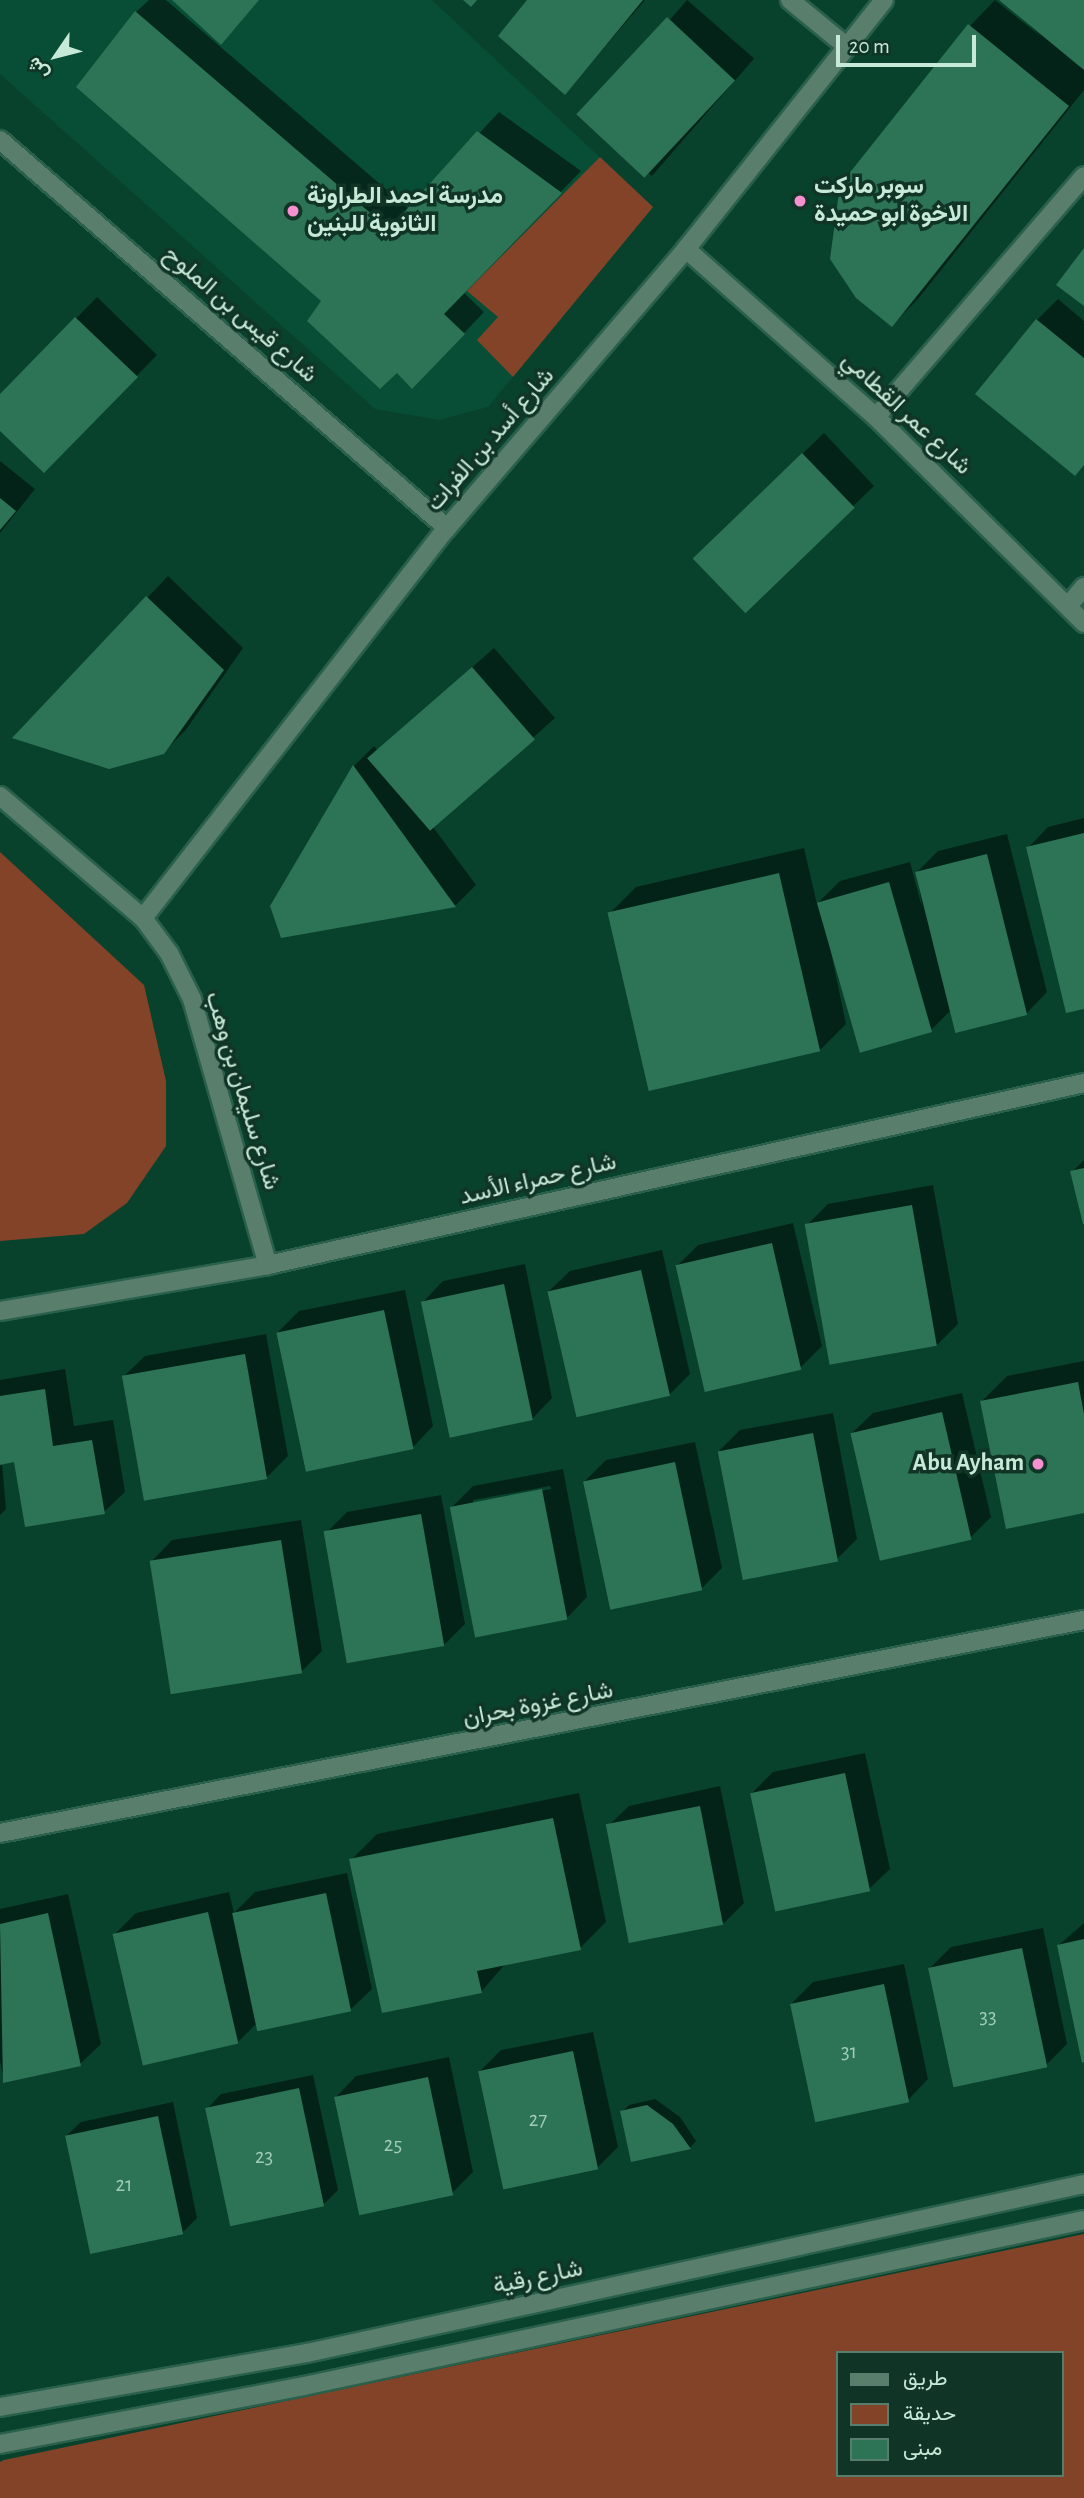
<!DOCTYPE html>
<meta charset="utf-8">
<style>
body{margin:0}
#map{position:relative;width:1084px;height:2498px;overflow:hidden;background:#08422d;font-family:"Alegreya Sans",Vazirmatn,sans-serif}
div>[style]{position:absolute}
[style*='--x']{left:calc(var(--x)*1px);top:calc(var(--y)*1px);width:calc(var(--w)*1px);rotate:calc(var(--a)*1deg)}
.built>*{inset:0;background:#084d35}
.green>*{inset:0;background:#824328}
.shadow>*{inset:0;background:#0007;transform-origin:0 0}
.building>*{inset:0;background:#2d7456;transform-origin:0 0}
.roads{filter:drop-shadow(2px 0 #2a604c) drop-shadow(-2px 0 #2a604c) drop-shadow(0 2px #2a604c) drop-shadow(0 -2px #2a604c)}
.minor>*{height:18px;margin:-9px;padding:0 9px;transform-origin:9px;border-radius:9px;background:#597e6c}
.dots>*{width:19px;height:19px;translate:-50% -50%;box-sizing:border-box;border:4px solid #103526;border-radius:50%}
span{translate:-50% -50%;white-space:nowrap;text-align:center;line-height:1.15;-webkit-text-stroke:7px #103526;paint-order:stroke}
.number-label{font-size:21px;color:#a0ccb7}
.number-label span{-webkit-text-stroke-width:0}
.poi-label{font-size:24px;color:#c7e9d7;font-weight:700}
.left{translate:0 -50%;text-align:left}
.right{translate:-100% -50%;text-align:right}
.street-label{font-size:24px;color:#c7e9d7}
.legend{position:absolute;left:836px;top:2351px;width:228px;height:126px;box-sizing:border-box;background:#103526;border:2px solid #597d6d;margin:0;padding:9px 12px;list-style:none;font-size:21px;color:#c7e9d7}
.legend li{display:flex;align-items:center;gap:14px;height:35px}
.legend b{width:35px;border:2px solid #597d6d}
.north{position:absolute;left:21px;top:21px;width:70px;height:70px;-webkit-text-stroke:5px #103526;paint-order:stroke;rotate:235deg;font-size:19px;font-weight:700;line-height:28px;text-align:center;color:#c7e9d7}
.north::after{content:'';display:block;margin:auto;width:24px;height:32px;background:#c7e9d7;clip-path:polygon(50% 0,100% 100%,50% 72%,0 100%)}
.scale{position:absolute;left:836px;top:35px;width:140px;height:32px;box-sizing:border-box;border:4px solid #c7e9d7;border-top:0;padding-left:9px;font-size:21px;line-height:24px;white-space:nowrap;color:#c7e9d7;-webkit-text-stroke:5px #103526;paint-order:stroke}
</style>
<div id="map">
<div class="built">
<div style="clip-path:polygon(0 0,432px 0,653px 207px,488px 407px,439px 420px,375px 409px,0 74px)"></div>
</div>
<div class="green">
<div style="clip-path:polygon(600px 157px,653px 207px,513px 377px,477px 340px,498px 317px,467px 291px)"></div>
<div style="clip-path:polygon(0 852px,144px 985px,166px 1081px,166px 1146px,127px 1203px,84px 1234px,0 1241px)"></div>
<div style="clip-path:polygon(evenodd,1084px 2234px,1084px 2498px,0 2498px,0 2462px,4px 2460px,1084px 2234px,837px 2353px,1061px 2353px,1061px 2475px,837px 2475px,837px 2353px)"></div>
</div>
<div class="shadow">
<div style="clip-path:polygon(149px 0,166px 0,409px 209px,499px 112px,581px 171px,463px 292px,484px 312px,433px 366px,323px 301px,136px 12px)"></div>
<div style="clip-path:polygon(529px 0,645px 0,565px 93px)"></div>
<div style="left:687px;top:0;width:89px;height:156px;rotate:41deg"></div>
<div style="clip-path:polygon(995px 0,1043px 38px,1002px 0,1084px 0,1084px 90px,918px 299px,892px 325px,970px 26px)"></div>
<div style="clip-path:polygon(97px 297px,157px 355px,44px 471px,0 429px,0 396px)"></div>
<div style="clip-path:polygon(1058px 299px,1084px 321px,1084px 465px,1037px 320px)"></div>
<div style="clip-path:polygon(824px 433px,874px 486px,744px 611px,715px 537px)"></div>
<div style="clip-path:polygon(0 461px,35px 489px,0 533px)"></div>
<div style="clip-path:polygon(168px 576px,243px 648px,185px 731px,163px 752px,15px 738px)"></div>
<div style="clip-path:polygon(494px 648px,555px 718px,433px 827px,476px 885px,456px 905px,282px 936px,272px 906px,354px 766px,374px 746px,378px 751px)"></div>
<div style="clip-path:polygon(1084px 818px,1084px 1007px,1028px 848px,1048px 827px)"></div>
<div style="clip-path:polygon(1007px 834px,1047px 992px,1027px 1013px,952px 1009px,931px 1030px,826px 928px,846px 1024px,820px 1050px,610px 913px,636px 887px,804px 848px,817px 904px,840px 881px,910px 862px,922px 907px,917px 872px,938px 851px)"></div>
<div style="clip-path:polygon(1084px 1160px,1084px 1220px,1072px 1172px)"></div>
<div style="clip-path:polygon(933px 1185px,958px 1324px,937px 1345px,807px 1225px,828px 1204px)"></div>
<div style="clip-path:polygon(793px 1223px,822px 1346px,801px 1367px,677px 1266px,698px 1245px)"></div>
<div style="clip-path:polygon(662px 1250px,690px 1374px,669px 1395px,549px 1291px,570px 1271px)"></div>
<div style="clip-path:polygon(525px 1264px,552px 1398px,532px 1419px,423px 1302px,443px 1281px)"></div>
<div style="clip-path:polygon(405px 1290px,433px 1426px,413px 1447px,306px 1469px,278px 1332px,299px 1311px)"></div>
<div style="clip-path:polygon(266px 1334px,288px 1456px,267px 1477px,124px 1376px,145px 1356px)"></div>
<div style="clip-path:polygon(1084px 1361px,1084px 1512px,981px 1402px,1007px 1376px)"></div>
<div style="clip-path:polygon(65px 1369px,74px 1426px,113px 1420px,125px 1492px,104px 1512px,15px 1460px,2px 1463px,6px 1509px,0 1515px,0 1380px)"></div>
<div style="clip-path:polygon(962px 1393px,991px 1517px,970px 1538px,852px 1433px,873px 1413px)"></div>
<div style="clip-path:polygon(833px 1413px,857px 1539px,836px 1560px,719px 1451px,740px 1430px)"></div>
<div style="clip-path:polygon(695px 1442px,722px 1568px,701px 1589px,585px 1481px,606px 1460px)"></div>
<div style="clip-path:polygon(evenodd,563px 1469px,587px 1597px,567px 1618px,452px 1507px,473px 1486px,563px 1469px,550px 1486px,551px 1489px,473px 1504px,473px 1500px,550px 1486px)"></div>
<div style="clip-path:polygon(441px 1495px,465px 1624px,444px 1645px,326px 1533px,347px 1512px)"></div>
<div style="clip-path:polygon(301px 1520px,322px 1651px,301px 1672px,152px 1561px,172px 1540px)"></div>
<div style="clip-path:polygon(865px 1753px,890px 1869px,869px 1889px,752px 1793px,773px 1772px)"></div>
<div style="clip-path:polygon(720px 1786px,744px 1903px,724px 1923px,608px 1826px,629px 1806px)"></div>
<div style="clip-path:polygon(579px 1793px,606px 1922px,580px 1948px,506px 1963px,481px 1992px,351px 1860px,377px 1834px)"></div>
<div style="clip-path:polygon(347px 1873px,372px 1989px,351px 2009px,258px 2022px,238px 2042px,115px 1934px,136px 1913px,229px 1892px,234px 1913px,255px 1892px)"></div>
<div style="clip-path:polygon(68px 1894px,101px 2044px,80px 2064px,4px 2081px,0 2061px,0 1909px)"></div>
<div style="clip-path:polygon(1084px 1923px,1084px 2060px,1059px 1945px)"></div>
<div style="clip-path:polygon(1043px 1928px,1067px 2044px,1046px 2065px,930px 1968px,951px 1947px)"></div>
<div style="clip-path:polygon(904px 1964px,928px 2079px,908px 2100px,792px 2003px,813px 1982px)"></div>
<div style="clip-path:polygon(593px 2032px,618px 2147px,597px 2168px,480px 2071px,501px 2050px)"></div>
<div style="clip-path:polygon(449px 2057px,473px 2172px,452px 2193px,336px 2097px,356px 2076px)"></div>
<div style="clip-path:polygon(313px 2075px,338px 2190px,323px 2205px,207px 2109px,221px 2094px)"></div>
<div style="clip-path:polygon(655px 2099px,680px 2117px,696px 2141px,690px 2148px,622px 2112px,629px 2105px)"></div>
<div style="clip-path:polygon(173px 2102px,197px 2218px,183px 2232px,66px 2136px,81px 2122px)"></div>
</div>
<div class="building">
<div style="clip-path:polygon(172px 0,259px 0,221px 45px)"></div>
<div style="clip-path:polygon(463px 0,477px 0,471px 7px)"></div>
<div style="clip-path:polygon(527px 0,643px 0,565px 95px,498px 36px)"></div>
<div style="clip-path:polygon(999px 0,1084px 0,1084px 70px)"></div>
<div style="clip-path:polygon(135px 11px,389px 229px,477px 131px,562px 193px,444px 314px,465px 334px,412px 389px,397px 373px,380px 389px,307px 321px,321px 301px,76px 87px)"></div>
<div style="left:667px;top:17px;width:93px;height:133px;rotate:43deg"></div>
<div style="clip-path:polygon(968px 24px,1069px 106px,892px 327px,856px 298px,830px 259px,840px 185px)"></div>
<div style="clip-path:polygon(1084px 248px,1084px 306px,1056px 285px)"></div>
<div style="clip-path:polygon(75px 317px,138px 377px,44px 473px,0 431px,0 394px)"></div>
<div style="clip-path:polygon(1036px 319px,1084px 358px,1084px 465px,1075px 476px,975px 394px)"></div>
<div style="left:802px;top:453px;width:76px;height:152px;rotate:46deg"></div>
<div style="clip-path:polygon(0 498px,16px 511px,0 530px)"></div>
<div style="clip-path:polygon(146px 596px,224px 670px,164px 754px,109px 769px,12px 738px)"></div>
<div style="left:472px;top:667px;width:96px;height:139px;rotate:49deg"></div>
<div style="clip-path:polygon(353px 765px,456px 907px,281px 938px,270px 906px)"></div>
<div style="clip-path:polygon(1084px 833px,1084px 1009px,1066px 1013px,1026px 847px)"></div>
<div style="left:987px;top:854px;width:166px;height:74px;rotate:76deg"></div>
<div style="left:779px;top:873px;width:183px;height:176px;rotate:77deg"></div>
<div style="left:889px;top:882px;width:156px;height:75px;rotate:74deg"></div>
<div style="clip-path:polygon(1084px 1168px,1084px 1224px,1083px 1224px,1070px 1171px)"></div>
<div style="left:912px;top:1205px;width:143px;height:109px;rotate:80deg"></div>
<div style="left:772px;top:1243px;width:130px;height:99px;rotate:77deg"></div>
<div style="left:641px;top:1270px;width:129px;height:96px;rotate:77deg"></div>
<div style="left:504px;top:1284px;width:139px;height:85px;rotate:78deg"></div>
<div style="left:384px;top:1310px;width:142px;height:110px;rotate:78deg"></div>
<div style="left:245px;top:1354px;width:127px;height:125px;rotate:80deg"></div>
<div style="clip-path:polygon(1078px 1382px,1084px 1414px,1084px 1513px,1006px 1529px,980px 1401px)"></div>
<div style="clip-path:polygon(45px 1389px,53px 1446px,92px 1440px,105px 1514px,25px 1527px,14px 1462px,0 1465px,0 1396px)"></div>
<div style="left:942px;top:1412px;width:131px;height:94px;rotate:77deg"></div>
<div style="left:813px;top:1433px;width:131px;height:97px;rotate:79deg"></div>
<div style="left:675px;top:1462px;width:131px;height:94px;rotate:78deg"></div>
<div style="left:542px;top:1489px;width:133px;height:94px;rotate:79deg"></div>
<div style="left:421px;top:1514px;width:134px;height:99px;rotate:80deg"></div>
<div style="left:281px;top:1540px;width:135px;height:133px;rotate:81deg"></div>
<div style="left:845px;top:1773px;width:121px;height:97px;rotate:78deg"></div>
<div style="left:700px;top:1806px;width:121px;height:96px;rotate:79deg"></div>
<div style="clip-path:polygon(553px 1818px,581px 1950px,477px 1971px,482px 1993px,382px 2013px,349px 1859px)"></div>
<div style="left:326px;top:1893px;width:121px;height:96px;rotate:78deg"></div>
<div style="left:208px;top:1912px;width:135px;height:98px;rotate:77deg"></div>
<div style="clip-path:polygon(48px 1913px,81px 2066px,3px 2083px,0 1924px)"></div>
<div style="clip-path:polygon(1084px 1939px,1084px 2062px,1082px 2063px,1057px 1945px)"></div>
<div style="left:1022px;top:1948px;width:122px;height:96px;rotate:78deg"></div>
<div style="left:884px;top:1984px;width:121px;height:96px;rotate:78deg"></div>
<div style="left:573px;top:2051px;width:121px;height:97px;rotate:78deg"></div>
<div style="left:428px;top:2077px;width:121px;height:96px;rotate:78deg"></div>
<div style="left:299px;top:2088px;width:121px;height:96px;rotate:78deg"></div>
<div style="clip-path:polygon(647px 2105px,673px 2124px,691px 2149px,631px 2162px,620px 2111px)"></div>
<div style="left:158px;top:2116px;width:121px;height:95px;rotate:78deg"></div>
</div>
<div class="roads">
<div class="minor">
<div style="--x:790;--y:0;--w:72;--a:39.4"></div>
<div style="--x:0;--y:140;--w:592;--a:40.96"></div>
<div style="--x:686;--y:249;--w:254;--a:41.5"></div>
<div style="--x:876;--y:417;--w:293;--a:44.7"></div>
<div style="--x:876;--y:417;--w:318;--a:-49.2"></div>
<div style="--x:1068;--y:606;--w:25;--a:-50"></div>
<div style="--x:0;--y:796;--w:188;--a:40.5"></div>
<div style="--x:143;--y:918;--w:44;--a:53.4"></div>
<div style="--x:169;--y:953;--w:51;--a:63.4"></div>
<div style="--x:192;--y:999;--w:277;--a:74.1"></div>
<div style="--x:143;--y:918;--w:494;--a:-52.1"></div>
<div style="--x:447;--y:528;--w:367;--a:-49.4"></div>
<div style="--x:686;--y:249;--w:318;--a:-51.5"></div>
<div style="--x:0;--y:1311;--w:272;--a:-9.7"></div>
<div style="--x:268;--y:1265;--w:836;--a:-12.57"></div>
<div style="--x:0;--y:1833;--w:1105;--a:-11.12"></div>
<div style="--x:0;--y:2407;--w:312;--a:-10"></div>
<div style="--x:307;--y:2353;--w:795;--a:-12.27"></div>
<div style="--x:0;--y:2444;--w:309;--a:-10.8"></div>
<div style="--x:304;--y:2386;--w:797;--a:-12.01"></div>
</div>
</div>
<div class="dots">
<div style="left:800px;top:201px;background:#f690d0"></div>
<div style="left:293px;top:211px;background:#f690d0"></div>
<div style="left:1038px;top:1464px;background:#f690d0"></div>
</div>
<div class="number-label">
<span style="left:988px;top:2017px">33</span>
<span style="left:849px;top:2052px">31</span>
<span style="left:538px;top:2120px">27</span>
<span style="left:393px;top:2145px">25</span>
<span style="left:264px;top:2157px">23</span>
<span style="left:124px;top:2185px">21</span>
</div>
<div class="poi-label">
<span class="left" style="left:814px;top:201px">سوبر ماركت<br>الاخوة ابو حميدة</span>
<span class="left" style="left:307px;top:211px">مدرسة احمد الطراونة<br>الثانوية للبنين</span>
<span class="right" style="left:1024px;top:1464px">Abu Ayham</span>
</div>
<div class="street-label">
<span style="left:240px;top:315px;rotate:41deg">شارع قيس بن الملوح</span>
<span style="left:906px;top:414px;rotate:43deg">شارع عمر القطامي</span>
<span style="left:491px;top:440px;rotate:-49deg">شارع أسد بن الفرات</span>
<span style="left:242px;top:1091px;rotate:73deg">شارع سليمان بن وهب</span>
<span style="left:538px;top:1180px;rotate:-13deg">شارع حمراء الأسد</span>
<span style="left:538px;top:1705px;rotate:-11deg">شارع غزوة بحران</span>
<span style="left:538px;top:2278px;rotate:-12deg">شارع رقية</span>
</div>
<ul class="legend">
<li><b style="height:9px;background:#597e6c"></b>طريق</li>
<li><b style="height:19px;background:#824328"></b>حديقة</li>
<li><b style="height:19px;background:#2d7456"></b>مبنى</li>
</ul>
<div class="north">ش</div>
<div class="scale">20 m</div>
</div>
